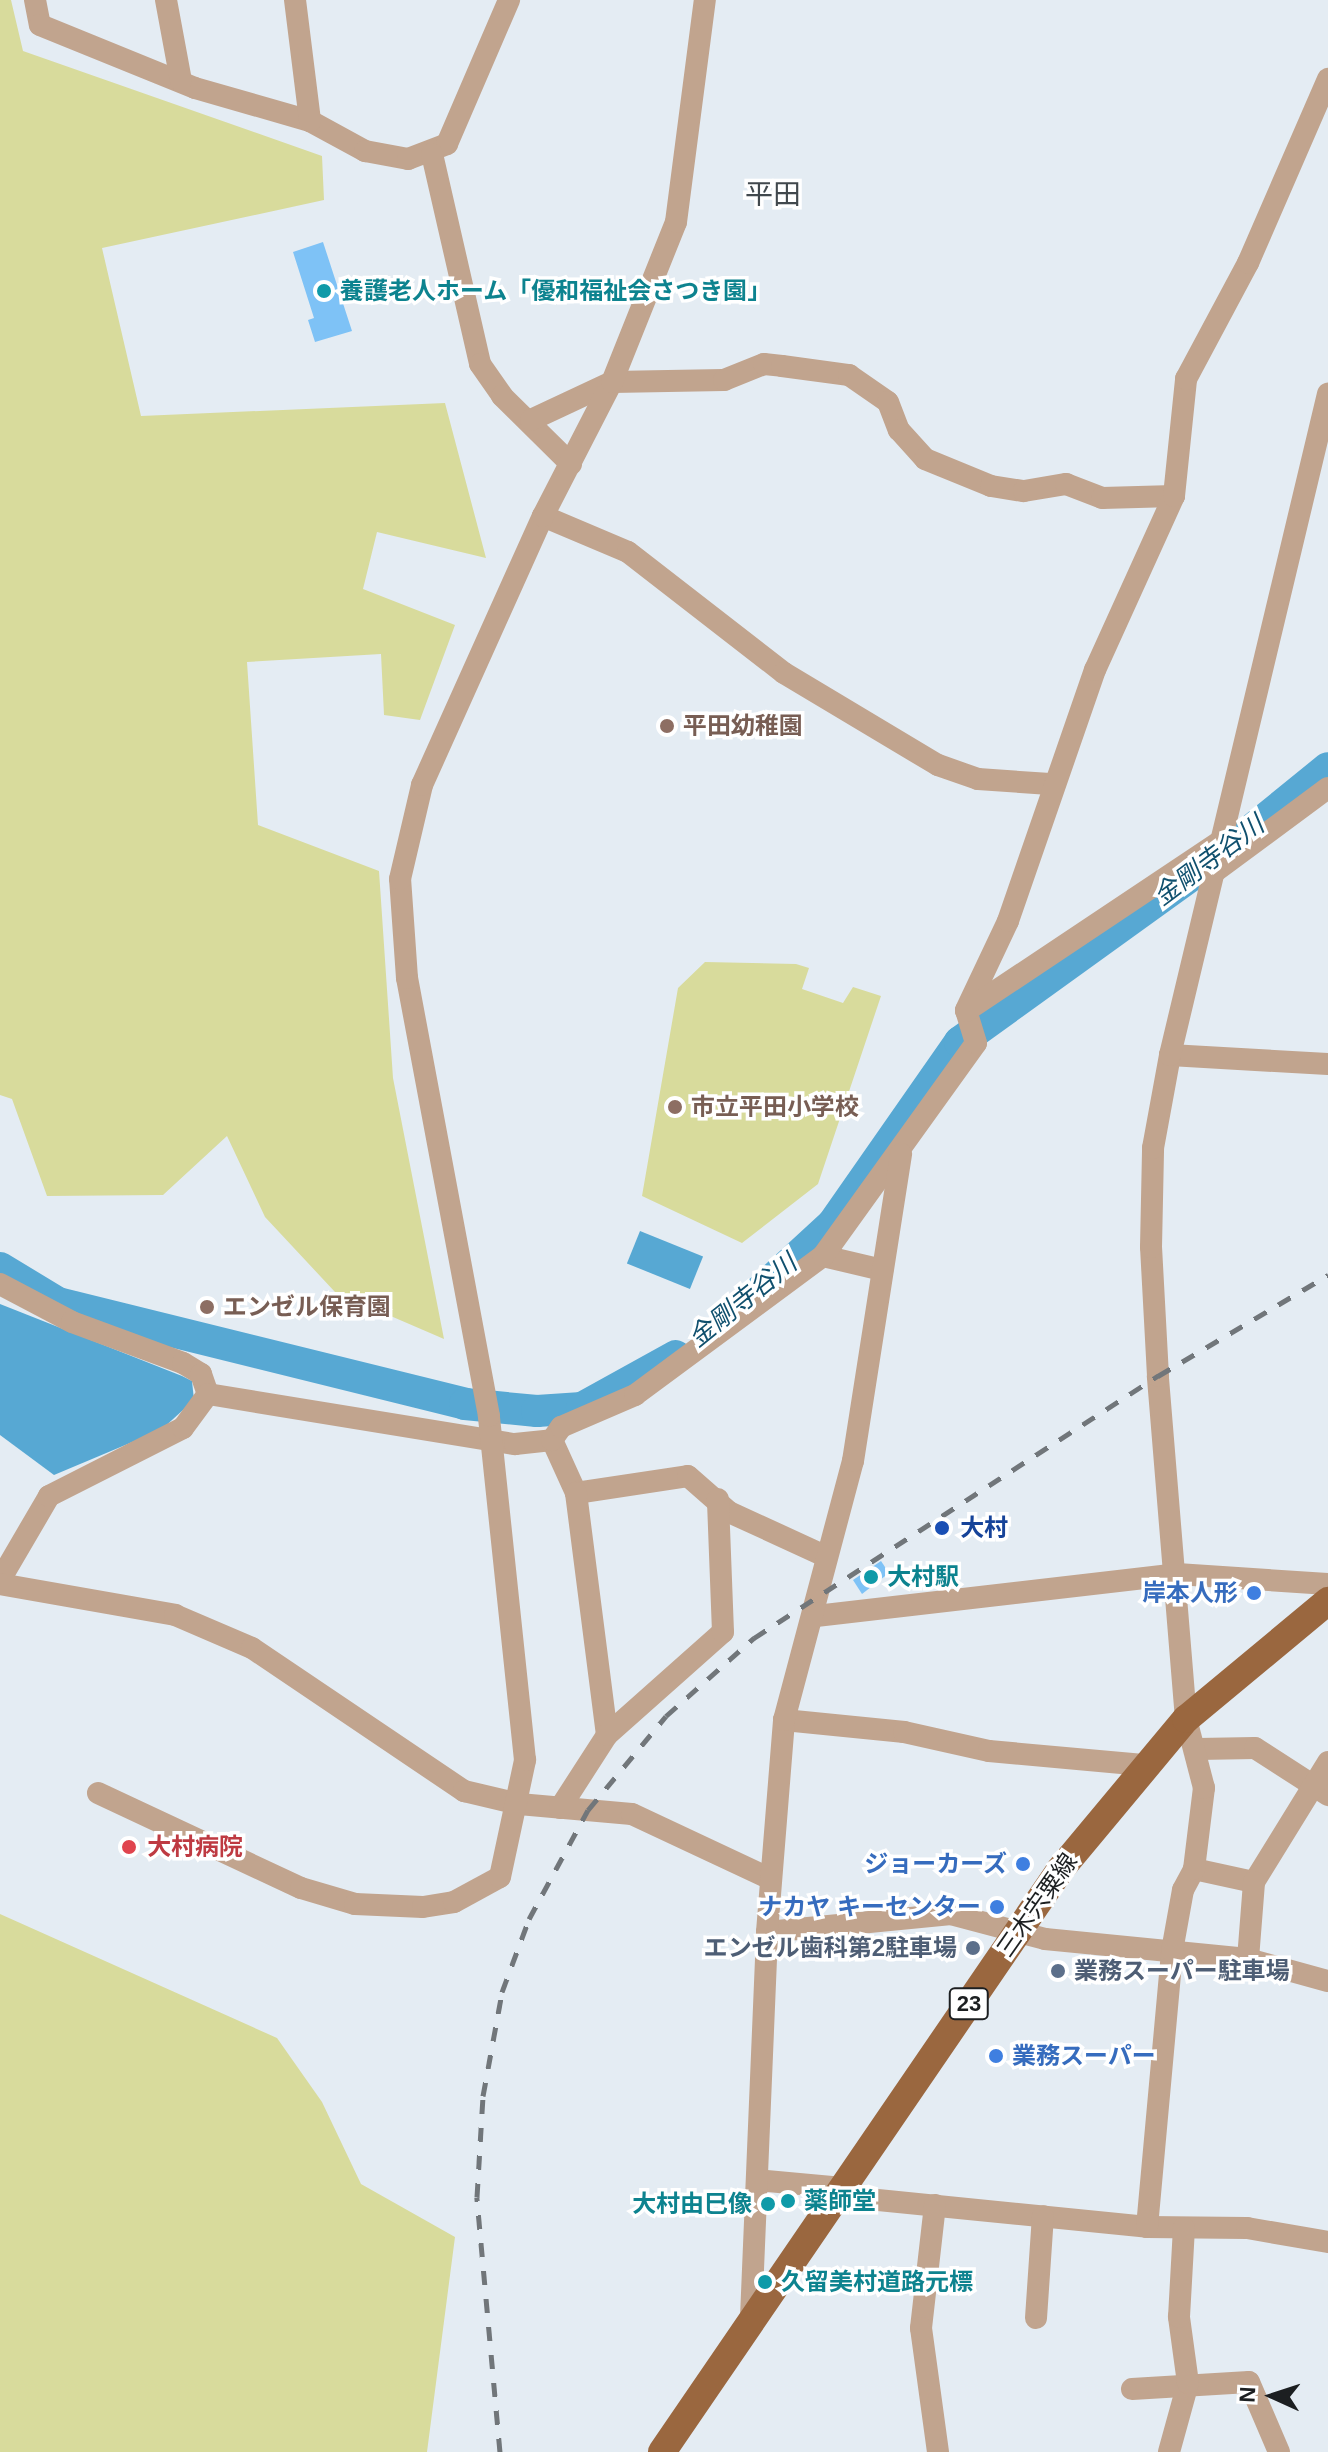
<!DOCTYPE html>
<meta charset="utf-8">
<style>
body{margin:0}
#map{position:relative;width:1328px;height:2452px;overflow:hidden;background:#e4ecf3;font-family:Arial,"Noto Sans JP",sans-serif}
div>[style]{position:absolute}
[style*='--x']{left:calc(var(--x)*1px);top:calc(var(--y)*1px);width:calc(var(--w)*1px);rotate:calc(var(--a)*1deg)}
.green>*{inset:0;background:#d8db9c}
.water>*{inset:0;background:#57a8d3;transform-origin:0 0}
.river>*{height:32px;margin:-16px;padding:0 16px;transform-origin:16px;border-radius:16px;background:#57a8d3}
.building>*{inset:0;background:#7ec2f6}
.minor>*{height:22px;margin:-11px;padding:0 11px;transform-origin:11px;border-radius:11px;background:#c1a48e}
.major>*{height:28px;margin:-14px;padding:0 14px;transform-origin:14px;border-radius:14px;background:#9a673f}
.rail>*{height:5px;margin-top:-2.5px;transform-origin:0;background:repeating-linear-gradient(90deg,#71767a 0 14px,transparent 0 28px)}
.dots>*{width:22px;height:22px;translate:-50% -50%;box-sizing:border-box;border:4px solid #fff;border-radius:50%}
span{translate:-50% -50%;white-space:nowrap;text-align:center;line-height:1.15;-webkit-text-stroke:7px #fff;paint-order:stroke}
.shield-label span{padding:2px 6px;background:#fff;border:2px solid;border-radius:6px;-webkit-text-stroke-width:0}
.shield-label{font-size:22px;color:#1c1f21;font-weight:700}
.culture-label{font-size:24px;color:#0d838f;font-weight:700}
.left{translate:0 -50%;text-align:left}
.right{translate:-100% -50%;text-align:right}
.education-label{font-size:24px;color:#785e54;font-weight:700}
.transit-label{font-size:24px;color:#164399;font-weight:700}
.shop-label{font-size:24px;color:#366cbe;font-weight:700}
.health-label{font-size:24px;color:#be3a42;font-weight:700}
.street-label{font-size:24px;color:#1c1f21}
.service-label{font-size:24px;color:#4e5e75;font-weight:700}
.water-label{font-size:26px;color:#10506e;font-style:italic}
.quarter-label{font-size:28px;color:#41484d}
.north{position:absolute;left:1232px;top:2356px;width:80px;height:80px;-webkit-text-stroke:6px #fff;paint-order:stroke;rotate:273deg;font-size:22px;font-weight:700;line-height:32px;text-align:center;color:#1c1f21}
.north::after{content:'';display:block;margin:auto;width:28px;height:36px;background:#1c1f21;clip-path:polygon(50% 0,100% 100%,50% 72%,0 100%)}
</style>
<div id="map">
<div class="green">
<div style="clip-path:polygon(0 0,11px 0,23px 51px,322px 156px,324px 200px,102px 248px,141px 416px,445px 403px,486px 558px,377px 532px,363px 589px,455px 625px,420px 720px,384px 715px,381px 654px,247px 662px,258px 825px,379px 871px,393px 1078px,444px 1339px,335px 1292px,265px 1217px,227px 1136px,163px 1195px,47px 1196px,12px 1099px,0 1095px)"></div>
<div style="clip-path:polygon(705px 962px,796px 964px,809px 968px,802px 989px,843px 1003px,853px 987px,881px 996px,818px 1184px,742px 1243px,642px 1196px,678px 988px)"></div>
<div style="clip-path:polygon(0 1914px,277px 2038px,322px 2102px,361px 2184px,455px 2237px,427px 2452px,0 2452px)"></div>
</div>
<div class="water">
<div style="left:640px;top:1231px;width:68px;height:35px;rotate:22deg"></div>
<div style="clip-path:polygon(0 1304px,182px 1376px,192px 1381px,194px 1400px,161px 1430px,54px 1475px,0 1435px)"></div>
</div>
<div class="river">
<div style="--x:0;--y:1268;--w:68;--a:31.1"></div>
<div style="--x:58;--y:1303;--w:419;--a:13.9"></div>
<div style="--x:465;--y:1404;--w:72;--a:5.6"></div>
<div style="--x:537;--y:1411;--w:45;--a:-3.8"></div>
<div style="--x:582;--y:1408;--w:107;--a:-29"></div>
<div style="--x:746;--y:1304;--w:118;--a:-42.6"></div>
<div style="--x:833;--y:1224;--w:222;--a:-55.1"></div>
<div style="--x:960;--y:1042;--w:342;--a:-35.8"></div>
<div style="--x:1237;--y:842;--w:117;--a:-39.1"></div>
</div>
<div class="building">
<div style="clip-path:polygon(323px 242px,352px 331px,315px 342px,308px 320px,314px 318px,293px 252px)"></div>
<div style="clip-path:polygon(881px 1561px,889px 1573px,862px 1594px,853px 1580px)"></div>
</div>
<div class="minor">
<div style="--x:35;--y:0;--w:25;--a:79"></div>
<div style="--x:40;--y:25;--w:167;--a:22.1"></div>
<div style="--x:195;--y:88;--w:120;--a:16"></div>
<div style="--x:310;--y:121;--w:63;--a:28.6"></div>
<div style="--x:365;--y:151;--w:44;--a:10.5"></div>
<div style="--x:408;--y:159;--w:42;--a:-21"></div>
<div style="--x:447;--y:144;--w:157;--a:-66.7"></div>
<div style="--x:166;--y:0;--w:82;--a:79.5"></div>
<div style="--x:295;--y:0;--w:122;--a:82.9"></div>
<div style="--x:432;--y:154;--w:215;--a:77.1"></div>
<div style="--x:480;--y:364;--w:39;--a:55"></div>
<div style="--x:502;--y:396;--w:97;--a:44.6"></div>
<div style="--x:531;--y:420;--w:89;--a:-25.1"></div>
<div style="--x:612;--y:382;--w:112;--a:-1"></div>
<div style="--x:724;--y:380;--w:43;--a:-21.8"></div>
<div style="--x:764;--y:364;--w:18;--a:6"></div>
<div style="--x:782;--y:366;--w:68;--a:7.7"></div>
<div style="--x:849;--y:375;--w:47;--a:34.7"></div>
<div style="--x:888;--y:402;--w:30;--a:69"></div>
<div style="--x:899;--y:430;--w:39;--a:48"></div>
<div style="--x:925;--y:459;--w:71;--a:22.2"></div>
<div style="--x:991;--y:486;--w:33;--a:9"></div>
<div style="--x:1024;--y:491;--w:43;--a:-9.5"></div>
<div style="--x:1066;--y:484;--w:39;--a:21"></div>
<div style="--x:1102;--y:498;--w:72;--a:-1.6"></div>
<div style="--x:543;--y:516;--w:92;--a:23"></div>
<div style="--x:628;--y:552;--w:197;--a:37.8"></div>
<div style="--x:784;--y:673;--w:179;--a:30.9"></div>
<div style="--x:938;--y:765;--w:42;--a:19.3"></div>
<div style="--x:978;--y:779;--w:72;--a:4"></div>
<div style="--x:1213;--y:873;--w:143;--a:-36.5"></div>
<div style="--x:966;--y:1010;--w:98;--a:-64.7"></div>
<div style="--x:1008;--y:921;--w:266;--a:-70.9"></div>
<div style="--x:1095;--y:670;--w:191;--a:-65.6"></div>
<div style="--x:1174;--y:496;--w:118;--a:-84.1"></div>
<div style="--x:1186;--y:379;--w:132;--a:-61.9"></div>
<div style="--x:1248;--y:263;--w:201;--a:-66.5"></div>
<div style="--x:1170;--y:1055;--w:158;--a:3.3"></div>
<div style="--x:823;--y:1256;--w:61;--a:13.3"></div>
<div style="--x:0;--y:1284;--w:81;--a:27.8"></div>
<div style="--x:72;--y:1322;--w:118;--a:20.3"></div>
<div style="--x:183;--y:1363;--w:21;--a:31"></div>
<div style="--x:201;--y:1374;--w:21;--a:71"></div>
<div style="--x:552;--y:1440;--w:58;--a:65.6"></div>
<div style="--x:576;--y:1493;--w:113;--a:-8.6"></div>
<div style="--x:688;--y:1476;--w:55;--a:41.3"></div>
<div style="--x:729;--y:1512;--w:103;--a:24.6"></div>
<div style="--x:576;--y:1493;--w:244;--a:82.7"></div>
<div style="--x:0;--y:1580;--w:97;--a:-59.7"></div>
<div style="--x:49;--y:1496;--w:150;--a:-26.9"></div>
<div style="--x:183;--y:1428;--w:42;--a:-53.7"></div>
<div style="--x:208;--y:1394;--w:311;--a:9.3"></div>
<div style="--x:515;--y:1444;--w:37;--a:-6"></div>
<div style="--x:552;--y:1440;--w:16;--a:-55"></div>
<div style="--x:561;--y:1427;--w:81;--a:-23.4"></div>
<div style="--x:635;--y:1395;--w:234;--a:-36.5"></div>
<div style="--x:823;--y:1256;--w:262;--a:-54.3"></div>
<div style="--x:976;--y:1043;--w:34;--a:-107"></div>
<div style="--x:966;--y:1011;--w:306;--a:-33.7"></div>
<div style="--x:0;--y:1584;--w:178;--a:10"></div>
<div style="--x:175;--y:1615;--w:84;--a:23.2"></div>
<div style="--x:252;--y:1648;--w:256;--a:34"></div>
<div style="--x:464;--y:1791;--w:57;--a:13.3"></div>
<div style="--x:519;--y:1804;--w:113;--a:5.1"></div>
<div style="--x:632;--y:1814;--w:153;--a:25.1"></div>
<div style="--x:816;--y:1616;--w:363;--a:-6.6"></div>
<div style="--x:1177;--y:1574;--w:151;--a:3.8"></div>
<div style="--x:784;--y:1720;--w:121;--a:5.7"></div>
<div style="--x:904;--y:1732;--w:87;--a:12.6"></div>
<div style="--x:989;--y:1751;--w:155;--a:5.2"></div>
<div style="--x:1198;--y:1749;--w:57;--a:-1"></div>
<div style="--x:1255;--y:1748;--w:87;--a:32.8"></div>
<div style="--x:98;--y:1793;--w:224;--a:25.1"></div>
<div style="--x:301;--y:1888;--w:56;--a:16.5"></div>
<div style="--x:355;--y:1904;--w:68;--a:2.5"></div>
<div style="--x:423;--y:1907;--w:31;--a:-9"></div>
<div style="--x:454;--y:1902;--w:52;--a:-28.5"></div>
<div style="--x:500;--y:1877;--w:120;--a:-77.9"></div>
<div style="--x:525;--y:1760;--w:346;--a:-96"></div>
<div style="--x:489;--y:1416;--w:446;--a:-100.6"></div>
<div style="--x:407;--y:978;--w:99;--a:-94"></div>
<div style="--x:400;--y:879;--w:97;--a:-76.8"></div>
<div style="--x:422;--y:785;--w:295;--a:-65.8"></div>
<div style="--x:543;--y:516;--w:151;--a:-62.8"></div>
<div style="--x:612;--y:382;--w:172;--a:-68.2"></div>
<div style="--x:676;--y:222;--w:224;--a:-82.6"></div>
<div style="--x:560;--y:1808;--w:87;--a:-57.2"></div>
<div style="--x:607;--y:1735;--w:155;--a:-41.6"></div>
<div style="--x:723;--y:1632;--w:133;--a:-92.2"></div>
<div style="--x:1194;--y:1869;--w:61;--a:12.2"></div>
<div style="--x:1254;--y:1882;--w:141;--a:-58.3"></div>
<div style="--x:767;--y:1932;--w:185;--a:-5.6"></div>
<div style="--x:951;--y:1914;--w:97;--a:14.9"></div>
<div style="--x:1045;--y:1939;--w:204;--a:5.6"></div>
<div style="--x:1248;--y:1959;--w:83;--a:15.4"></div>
<div style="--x:1248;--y:1959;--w:77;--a:-85.5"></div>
<div style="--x:757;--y:2180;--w:86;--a:5.3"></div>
<div style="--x:838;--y:2196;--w:311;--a:5.7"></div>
<div style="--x:1147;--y:2227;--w:100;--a:0.6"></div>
<div style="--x:1247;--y:2228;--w:82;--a:9.8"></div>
<div style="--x:935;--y:2205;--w:124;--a:96.5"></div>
<div style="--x:921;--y:2328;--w:125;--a:82.2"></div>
<div style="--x:1147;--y:2227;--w:277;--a:-84.8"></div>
<div style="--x:1172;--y:1951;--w:62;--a:-79.8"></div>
<div style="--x:1183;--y:1890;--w:24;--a:-62"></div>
<div style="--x:1194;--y:1869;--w:82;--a:-83"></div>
<div style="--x:1204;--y:1788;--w:71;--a:-104.6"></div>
<div style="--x:1186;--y:1719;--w:344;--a:-94.7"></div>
<div style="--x:1158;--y:1376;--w:129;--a:-93.1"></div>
<div style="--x:1151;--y:1247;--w:99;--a:-88.8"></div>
<div style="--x:1153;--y:1148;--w:95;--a:-79.6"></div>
<div style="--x:1170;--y:1055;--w:680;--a:-76.56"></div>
<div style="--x:751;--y:2317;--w:385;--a:-87.6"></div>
<div style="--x:767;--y:1932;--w:213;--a:-85.4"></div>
<div style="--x:784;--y:1720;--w:268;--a:-75.1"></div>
<div style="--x:853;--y:1461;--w:311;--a:-81.1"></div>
<div style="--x:1036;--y:2318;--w:102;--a:-86.1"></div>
<div style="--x:1132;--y:2389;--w:117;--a:-3.4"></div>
<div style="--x:1249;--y:2382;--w:76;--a:66.8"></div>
<div style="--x:1169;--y:2452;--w:72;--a:-74.6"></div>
<div style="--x:1188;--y:2383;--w:67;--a:-97.8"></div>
<div style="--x:1179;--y:2317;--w:89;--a:-86.8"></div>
</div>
<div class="major">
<div style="--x:662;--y:2452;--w:705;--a:-55.63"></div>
<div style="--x:1060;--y:1870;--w:197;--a:-50.2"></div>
<div style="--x:1186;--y:1719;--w:185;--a:-39.7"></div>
</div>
<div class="rail">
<div style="--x:500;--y:2452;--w:256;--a:-95.2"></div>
<div style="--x:477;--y:2197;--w:101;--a:-86.6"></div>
<div style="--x:483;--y:2096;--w:106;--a:-79.6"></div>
<div style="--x:502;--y:1992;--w:78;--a:-69.7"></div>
<div style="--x:529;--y:1919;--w:124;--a:-61.6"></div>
<div style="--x:588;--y:1810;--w:122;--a:-50.3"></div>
<div style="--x:666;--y:1716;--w:118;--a:-41.6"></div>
<div style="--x:754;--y:1638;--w:482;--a:-33"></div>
<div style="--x:1158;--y:1376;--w:198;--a:-30.7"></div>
</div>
<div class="dots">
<div style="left:324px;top:291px;background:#0f9aa8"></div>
<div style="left:667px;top:726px;background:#8d6e63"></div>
<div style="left:675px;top:1107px;background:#8d6e63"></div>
<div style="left:207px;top:1307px;background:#8d6e63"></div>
<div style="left:942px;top:1528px;background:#1a4fb4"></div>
<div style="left:871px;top:1577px;background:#0f9aa8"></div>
<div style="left:1254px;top:1593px;background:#3f7fe0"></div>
<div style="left:129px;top:1847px;background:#e0444e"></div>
<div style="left:1023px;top:1864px;background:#3f7fe0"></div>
<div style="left:997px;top:1907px;background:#3f7fe0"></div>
<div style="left:973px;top:1948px;background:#5c6f8a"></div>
<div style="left:1058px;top:1971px;background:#5c6f8a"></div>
<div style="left:996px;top:2056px;background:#3f7fe0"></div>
<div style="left:788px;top:2201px;background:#0f9aa8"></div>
<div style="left:768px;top:2204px;background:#0f9aa8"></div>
<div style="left:765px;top:2282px;background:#0f9aa8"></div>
</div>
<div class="shield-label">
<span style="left:969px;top:2004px">23</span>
</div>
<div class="culture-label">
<span class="left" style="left:340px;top:291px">養護老人ホーム「優和福祉会さつき園」</span>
<span class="left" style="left:887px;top:1577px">大村駅</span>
<span class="left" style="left:804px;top:2201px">薬師堂</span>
<span class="right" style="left:752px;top:2204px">大村由巳像</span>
<span class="left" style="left:781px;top:2282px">久留美村道路元標</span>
</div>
<div class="education-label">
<span class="left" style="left:683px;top:726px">平田幼稚園</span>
<span class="left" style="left:691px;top:1107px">市立平田小学校</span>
<span class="left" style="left:223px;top:1307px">エンゼル保育園</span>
</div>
<div class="transit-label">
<span class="left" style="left:960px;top:1528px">大村</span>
</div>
<div class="shop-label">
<span class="right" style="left:1238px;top:1593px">岸本人形</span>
<span class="right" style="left:1007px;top:1864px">ジョーカーズ</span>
<span class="right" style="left:981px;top:1907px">ナカヤ キーセンター</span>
<span class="left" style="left:1012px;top:2056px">業務スーパー</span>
</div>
<div class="health-label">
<span class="left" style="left:147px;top:1847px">大村病院</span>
</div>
<div class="street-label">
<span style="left:1037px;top:1905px;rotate:-55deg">三木宍粟線</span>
</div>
<div class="service-label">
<span class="right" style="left:957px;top:1948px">エンゼル歯科第2駐車場</span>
<span class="left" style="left:1074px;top:1971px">業務スーパー駐車場</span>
</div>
<div class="water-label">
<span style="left:1209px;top:861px;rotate:-37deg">金剛寺谷川</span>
<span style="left:743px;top:1301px;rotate:-39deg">金剛寺谷川</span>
</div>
<div class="quarter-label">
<span style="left:773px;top:195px">平田</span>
</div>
<div class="north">N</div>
</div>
